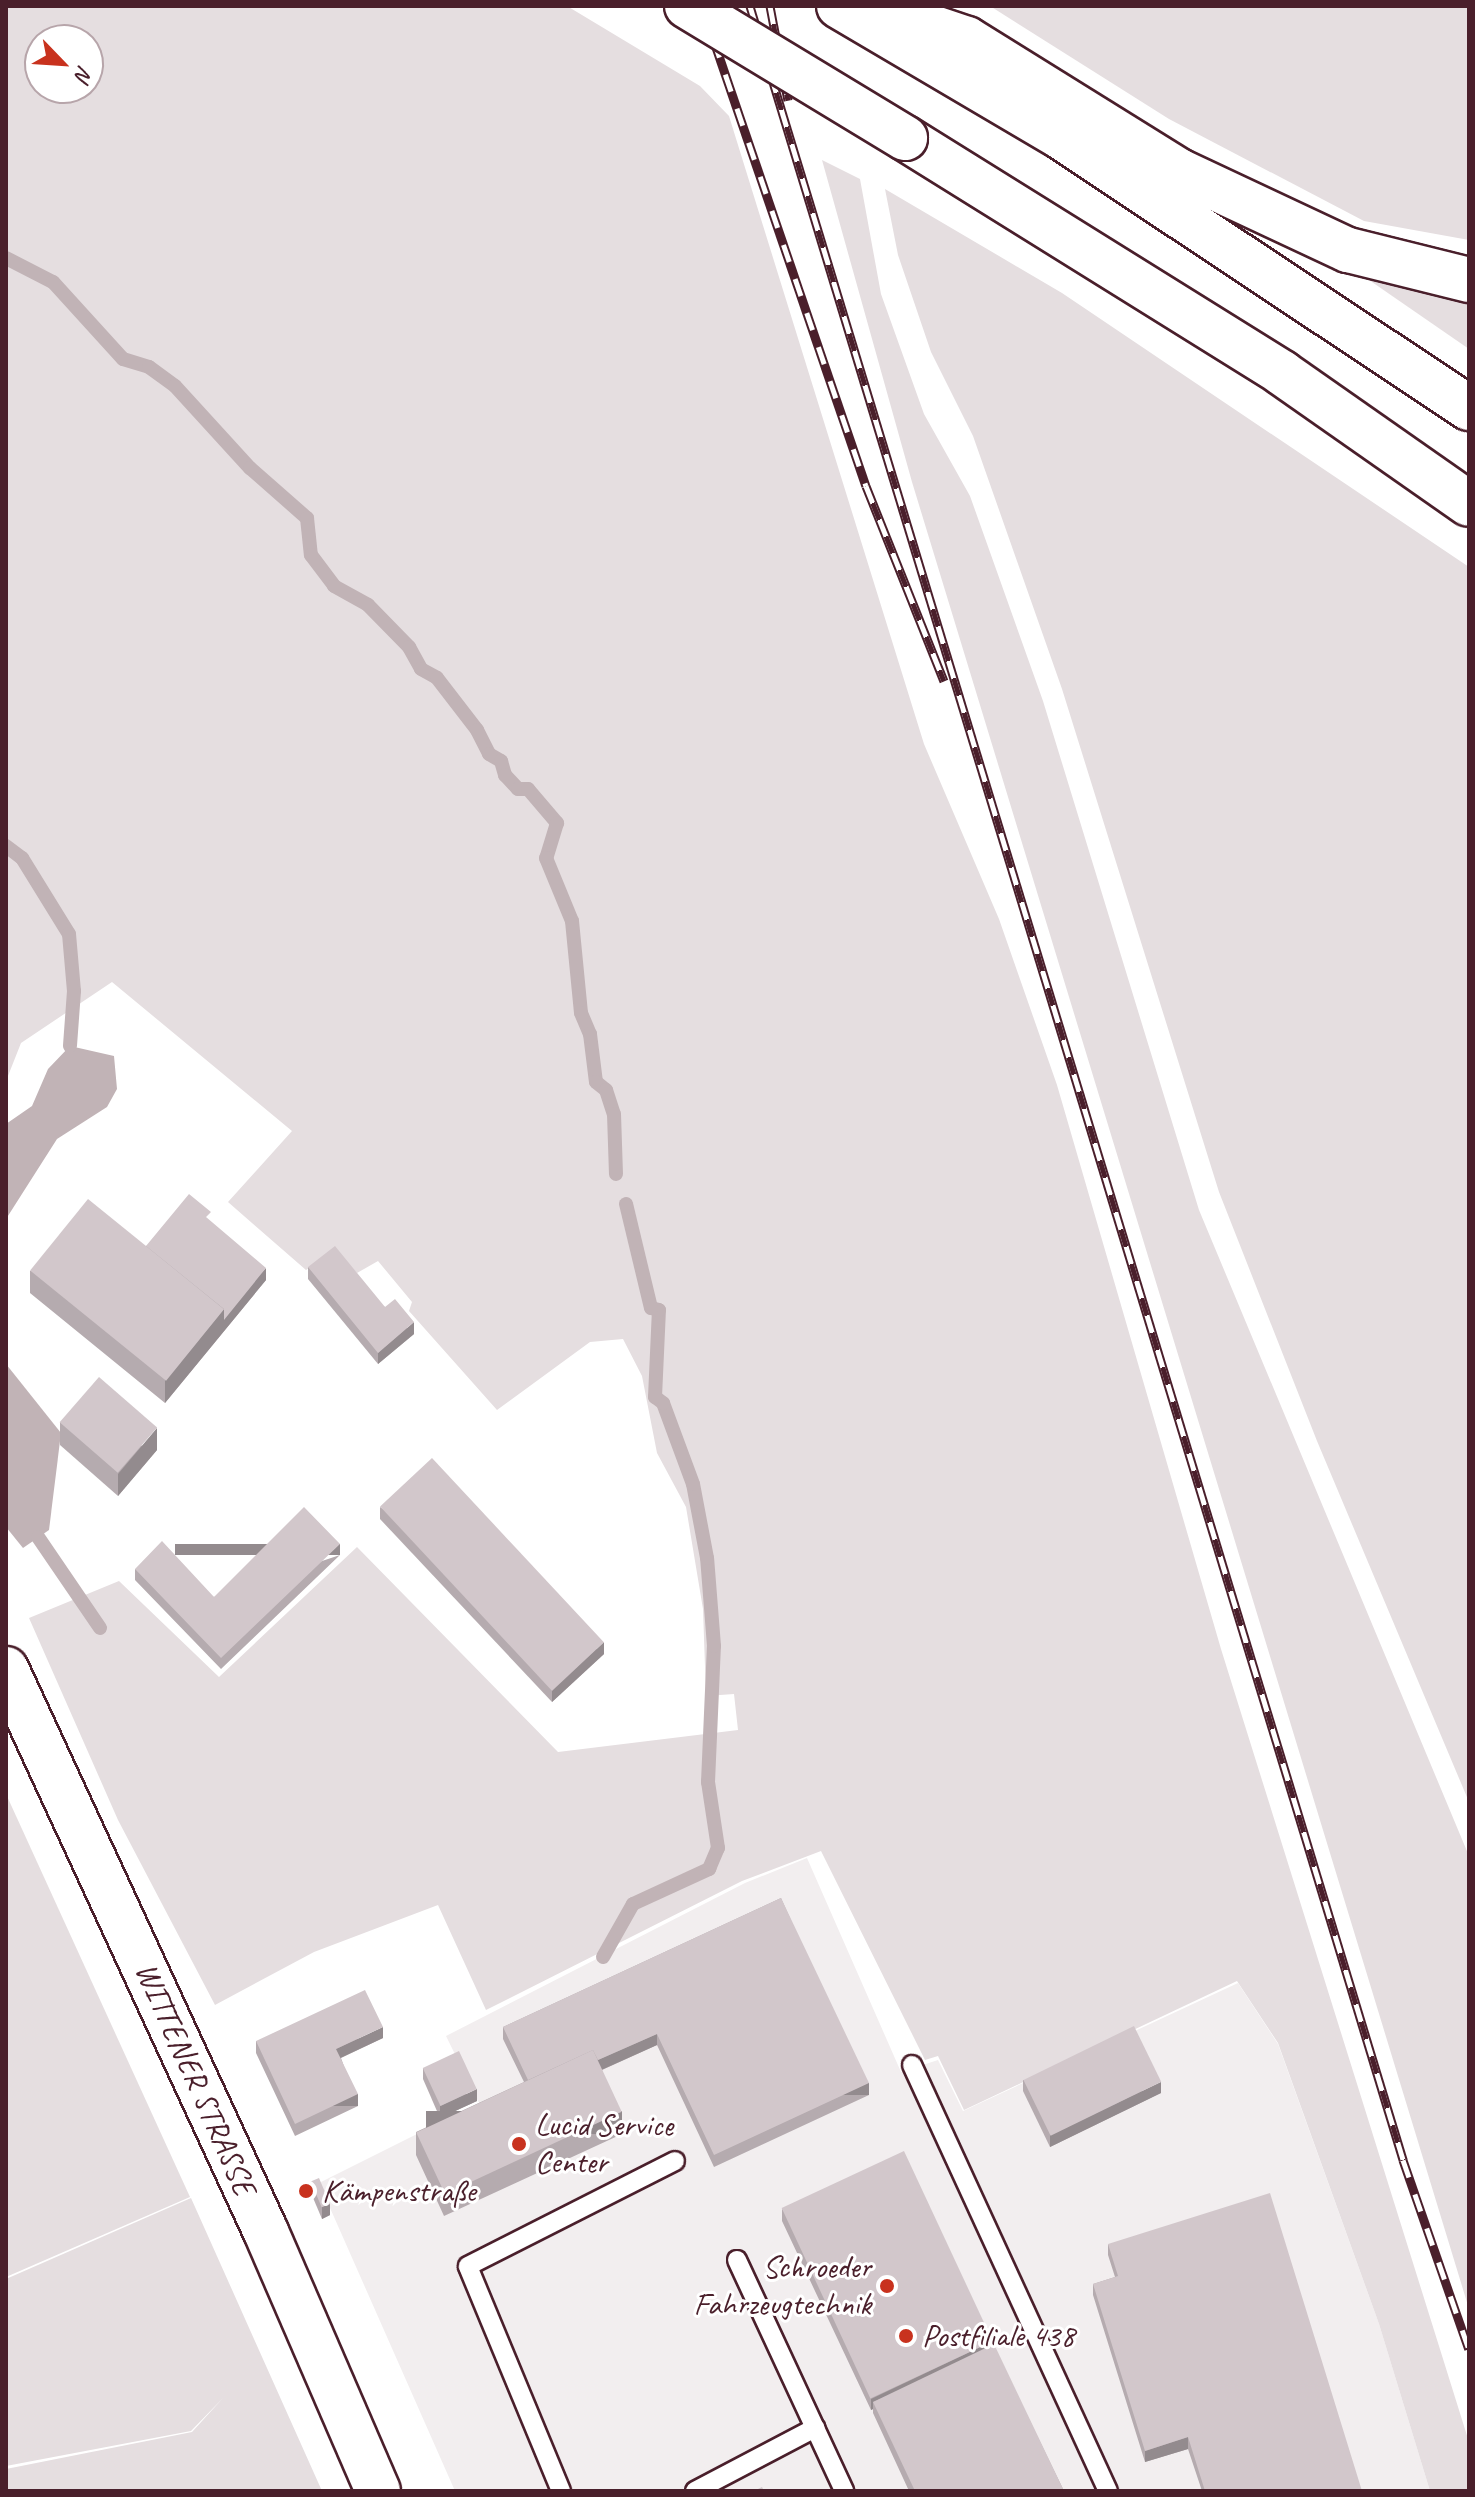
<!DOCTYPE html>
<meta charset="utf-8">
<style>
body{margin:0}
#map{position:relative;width:1475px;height:2497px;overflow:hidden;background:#fff;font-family:Caveat,sans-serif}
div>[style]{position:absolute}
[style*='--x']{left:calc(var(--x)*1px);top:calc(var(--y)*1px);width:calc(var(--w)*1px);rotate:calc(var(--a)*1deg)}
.built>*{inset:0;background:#f2eeef}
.green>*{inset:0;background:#e5dee0}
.water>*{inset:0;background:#c1b3b6}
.stream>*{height:14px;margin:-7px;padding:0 7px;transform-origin:7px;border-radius:7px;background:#c1b3b6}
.roads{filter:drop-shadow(2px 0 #4a1f2b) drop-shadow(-2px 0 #4a1f2b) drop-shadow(0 2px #4a1f2b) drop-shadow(0 -2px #4a1f2b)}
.service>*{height:18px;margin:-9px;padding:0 9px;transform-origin:9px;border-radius:9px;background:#fff}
.secondary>*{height:44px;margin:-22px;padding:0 22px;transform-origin:22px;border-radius:22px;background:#fff}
.motorway>*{height:44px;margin:-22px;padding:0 22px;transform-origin:22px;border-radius:22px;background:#fff}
.rail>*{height:9px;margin-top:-4.5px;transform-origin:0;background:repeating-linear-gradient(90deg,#fff 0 18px,#4a1f2b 0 36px);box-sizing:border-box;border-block:2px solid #4a1f2b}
.bridges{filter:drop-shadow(2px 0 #4a1f2b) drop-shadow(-2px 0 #4a1f2b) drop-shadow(0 2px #4a1f2b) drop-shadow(0 -2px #4a1f2b)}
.motorway-bridge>*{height:44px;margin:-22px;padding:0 22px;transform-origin:22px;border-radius:22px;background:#fff}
.wall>*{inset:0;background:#b5abaf}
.shaded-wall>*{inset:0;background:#938b8e;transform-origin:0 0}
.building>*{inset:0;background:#d2c7cb;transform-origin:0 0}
.dots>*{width:22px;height:22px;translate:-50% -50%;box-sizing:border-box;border:4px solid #fff;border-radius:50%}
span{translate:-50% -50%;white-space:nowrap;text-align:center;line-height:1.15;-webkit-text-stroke:6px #fff;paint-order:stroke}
.street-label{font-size:32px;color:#4a1f2b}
.poi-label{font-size:32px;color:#4a1f2b}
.left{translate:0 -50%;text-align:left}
.right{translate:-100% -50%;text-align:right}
.frame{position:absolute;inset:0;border:8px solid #4a1f2b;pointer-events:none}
.north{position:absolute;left:24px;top:24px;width:80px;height:80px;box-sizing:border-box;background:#fff;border:2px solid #b7a5aa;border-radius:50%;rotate:115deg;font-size:22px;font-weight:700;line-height:32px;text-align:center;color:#4a1f2b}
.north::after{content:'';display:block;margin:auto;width:28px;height:36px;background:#c8321e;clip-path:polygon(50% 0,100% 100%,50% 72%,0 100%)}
</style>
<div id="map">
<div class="built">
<div style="clip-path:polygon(807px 1858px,901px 2072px,938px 2060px,963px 2111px,1238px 1983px,1278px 2044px,1379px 2324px,1430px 2491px,455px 2491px,319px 2183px,479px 2103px,446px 2036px,745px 1883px)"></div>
</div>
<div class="green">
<div style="clip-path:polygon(evenodd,6px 6px,567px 6px,700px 86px,729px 116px,924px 744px,999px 919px,1057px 1085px,1221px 1649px,1469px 2442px,1469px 2491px,1430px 2491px,1379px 2324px,1278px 2043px,1237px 1981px,964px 2110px,938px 2056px,925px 2060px,821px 1851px,742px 1881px,486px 2010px,438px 1905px,314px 1952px,215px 2005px,118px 1820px,29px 1618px,119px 1581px,219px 1677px,357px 1547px,558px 1752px,738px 1730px,734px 1694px,706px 1696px,703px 1609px,686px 1507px,657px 1453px,642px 1376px,623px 1339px,590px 1342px,497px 1410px,409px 1311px,412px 1302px,378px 1261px,357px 1273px,336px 1250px,306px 1270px,228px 1202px,292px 1131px,112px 982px,21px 1043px,6px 1081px,6px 6px,40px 40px,88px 40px,88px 88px,40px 88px,40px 40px)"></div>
<div style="clip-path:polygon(990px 6px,1469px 6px,1469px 240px,1364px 221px,1169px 119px)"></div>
<div style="clip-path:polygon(822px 160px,860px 179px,881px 294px,924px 414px,970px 496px,1043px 701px,1199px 1210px,1469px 1856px,1469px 2309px,912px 482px)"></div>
<div style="clip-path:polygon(885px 189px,1062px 293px,1469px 567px,1469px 1802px,1317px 1441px,1219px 1192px,1062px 689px,973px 436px,931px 352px,898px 255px)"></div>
<div style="clip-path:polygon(1356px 271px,1469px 296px,1469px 349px)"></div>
<div style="clip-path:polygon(6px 1794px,190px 2197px,6px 2277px)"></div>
<div style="clip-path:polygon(191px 2198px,322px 2491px,6px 2491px,6px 2469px,192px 2432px,223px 2398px,191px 2431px,6px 2466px,6px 2279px)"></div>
</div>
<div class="water">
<div style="clip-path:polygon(70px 1046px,114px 1056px,117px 1089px,107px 1107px,57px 1139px,6px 1219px,6px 1124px,32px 1106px,48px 1069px)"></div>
<div style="clip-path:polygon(6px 1364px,61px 1433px,49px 1530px,23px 1548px,6px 1527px)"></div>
</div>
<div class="stream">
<div style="--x:6;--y:258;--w:53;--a:27.1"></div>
<div style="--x:53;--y:282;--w:104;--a:47.7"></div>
<div style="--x:123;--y:359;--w:27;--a:17"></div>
<div style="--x:149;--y:367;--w:32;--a:36"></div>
<div style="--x:175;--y:386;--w:111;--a:47.6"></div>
<div style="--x:250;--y:468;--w:76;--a:41.3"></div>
<div style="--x:307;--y:518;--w:37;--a:84"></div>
<div style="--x:311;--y:555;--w:39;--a:53"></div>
<div style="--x:334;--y:586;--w:39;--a:29"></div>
<div style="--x:368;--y:605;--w:59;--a:45.7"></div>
<div style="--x:409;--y:647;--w:25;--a:61"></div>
<div style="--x:421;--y:669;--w:18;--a:29"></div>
<div style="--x:437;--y:678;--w:66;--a:52.4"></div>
<div style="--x:477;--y:730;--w:27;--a:63"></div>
<div style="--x:489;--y:754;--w:14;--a:30"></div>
<div style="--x:501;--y:761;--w:15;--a:74"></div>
<div style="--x:505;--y:775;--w:19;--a:47"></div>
<div style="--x:518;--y:789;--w:10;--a:0"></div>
<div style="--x:528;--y:789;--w:45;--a:49.5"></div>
<div style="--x:557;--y:823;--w:37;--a:107"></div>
<div style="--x:546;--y:858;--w:68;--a:67.6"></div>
<div style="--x:572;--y:921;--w:92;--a:84.4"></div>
<div style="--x:581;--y:1013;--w:23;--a:67"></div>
<div style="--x:590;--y:1034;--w:48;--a:82.9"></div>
<div style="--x:596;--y:1082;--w:13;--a:39"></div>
<div style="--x:606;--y:1090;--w:25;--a:72"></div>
<div style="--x:614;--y:1114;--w:60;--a:88.1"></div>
<div style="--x:6;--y:846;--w:20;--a:37"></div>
<div style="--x:22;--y:858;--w:89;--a:58.3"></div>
<div style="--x:69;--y:934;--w:57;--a:85"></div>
<div style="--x:74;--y:991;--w:55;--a:94.2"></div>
<div style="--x:38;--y:1537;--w:110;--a:55.7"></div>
<div style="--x:603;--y:1957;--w:61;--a:-60.5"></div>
<div style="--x:633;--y:1904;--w:84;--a:-24.7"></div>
<div style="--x:709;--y:1869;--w:23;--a:-67"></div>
<div style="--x:718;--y:1848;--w:67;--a:-98.6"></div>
<div style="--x:708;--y:1782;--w:136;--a:-87.5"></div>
<div style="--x:714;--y:1646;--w:88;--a:-94.5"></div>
<div style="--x:707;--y:1558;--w:75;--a:-100.7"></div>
<div style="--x:693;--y:1484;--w:86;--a:-110.3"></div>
<div style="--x:663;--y:1403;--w:10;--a:-143"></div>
<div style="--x:655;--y:1397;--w:87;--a:-87.4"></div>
<div style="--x:659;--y:1310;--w:8;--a:-166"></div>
<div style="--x:651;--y:1308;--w:107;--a:-103.5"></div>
</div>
<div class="roads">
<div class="service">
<div style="--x:912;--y:2065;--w:469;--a:65.3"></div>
<div style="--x:737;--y:2260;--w:255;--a:65.1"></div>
<div style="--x:561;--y:2491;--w:243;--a:-112.5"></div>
<div style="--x:468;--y:2266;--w:232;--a:-26.9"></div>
<div style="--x:695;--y:2491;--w:136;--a:-27.7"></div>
</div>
<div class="secondary">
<div style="--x:6;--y:1669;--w:620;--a:65.21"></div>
<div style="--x:266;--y:2232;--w:282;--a:66.6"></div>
</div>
<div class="motorway">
<div style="--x:839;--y:6;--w:258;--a:30.5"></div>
<div style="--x:1061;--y:137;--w:490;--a:33.6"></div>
<div style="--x:887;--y:12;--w:84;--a:18.6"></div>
<div style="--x:967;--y:39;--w:250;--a:31.9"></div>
<div style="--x:1179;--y:171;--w:187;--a:25.1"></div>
<div style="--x:1348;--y:250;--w:125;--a:13.9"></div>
<div style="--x:905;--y:138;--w:444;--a:31.9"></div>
<div style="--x:1282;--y:373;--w:228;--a:35"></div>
</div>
</div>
<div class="rail">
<div style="--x:702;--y:6;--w:507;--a:71.14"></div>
<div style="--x:866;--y:486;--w:210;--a:68.2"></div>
<div style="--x:750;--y:6;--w:2251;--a:73.13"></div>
<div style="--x:1403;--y:2160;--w:200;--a:70.8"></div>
<div style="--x:770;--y:6;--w:96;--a:79.2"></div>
</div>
<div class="bridges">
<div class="motorway-bridge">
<div style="--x:687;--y:6;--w:255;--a:31.2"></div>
</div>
</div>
<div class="wall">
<div style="clip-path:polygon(211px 1222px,266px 1280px,165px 1403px,30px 1293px,30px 1271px,146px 1246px)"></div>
<div style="clip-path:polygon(308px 1267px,385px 1307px,414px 1334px,378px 1364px,308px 1279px)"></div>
<div style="clip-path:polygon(60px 1422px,157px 1450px,118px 1496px,60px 1445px)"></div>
<div style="clip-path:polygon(380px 1507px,604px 1654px,552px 1702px,380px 1519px)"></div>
<div style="clip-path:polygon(340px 1555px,221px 1669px,135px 1580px,135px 1569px,214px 1597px)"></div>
<div style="clip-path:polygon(781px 1898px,869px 2095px,714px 2167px,657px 2045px,602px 2070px,622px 2134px,444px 2216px,416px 2155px,416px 2132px,524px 2082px,503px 2039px,503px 2027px)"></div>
<div style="clip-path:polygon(383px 2038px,341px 2058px,358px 2106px,295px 2136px,256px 2053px,256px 2041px)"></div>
<div style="clip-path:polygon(423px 2068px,477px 2101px,440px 2118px,423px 2079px)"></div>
<div style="clip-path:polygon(1023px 2080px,1161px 2093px,1050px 2147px,1023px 2091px)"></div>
<div style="clip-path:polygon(311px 2181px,330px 2215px,322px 2219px,311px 2193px)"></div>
<div style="clip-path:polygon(782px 2209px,993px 2345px,1064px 2491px,909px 2491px,873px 2413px,873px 2409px,871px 2410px,782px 2221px)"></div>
<div style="clip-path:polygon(1108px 2244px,1362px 2491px,1202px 2491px,1188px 2449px,1145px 2462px,1093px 2295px,1093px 2284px,1115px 2277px,1108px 2255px)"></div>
</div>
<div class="shaded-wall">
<div style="clip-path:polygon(266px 1268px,266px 1280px,165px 1403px,165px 1381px,224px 1309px)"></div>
<div style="clip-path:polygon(414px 1322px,414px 1334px,378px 1364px,378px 1353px)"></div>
<div style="clip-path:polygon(157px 1428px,157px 1450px,118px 1496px,118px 1474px)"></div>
<div style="left:340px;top:1544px;width:11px;height:165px;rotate:90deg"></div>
<div style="clip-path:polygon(604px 1642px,604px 1654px,552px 1702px,552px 1691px)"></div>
<div style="clip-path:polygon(383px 2027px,383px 2038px,336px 2060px,336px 2049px)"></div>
<div style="clip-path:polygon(657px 2034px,657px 2045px,532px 2101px,532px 2089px)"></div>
<div style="clip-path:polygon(1161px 2082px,1161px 2093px,1050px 2147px,1050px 2135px)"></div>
<div style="left:869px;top:2083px;width:12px;height:171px;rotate:90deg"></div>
<div style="clip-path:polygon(477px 2089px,477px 2101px,440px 2118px,440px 2106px)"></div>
<div style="left:358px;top:2094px;width:12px;height:70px;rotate:90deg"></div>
<div style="left:622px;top:2111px;width:23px;height:196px;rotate:90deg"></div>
<div style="clip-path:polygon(330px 2204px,330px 2215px,322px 2219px,322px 2207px)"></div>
<div style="clip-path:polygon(993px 2341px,993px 2352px,873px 2402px,873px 2409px,871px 2410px,871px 2399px)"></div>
<div style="clip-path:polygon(1188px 2437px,1188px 2449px,1145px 2462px,1145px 2451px)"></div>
</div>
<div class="building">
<div style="clip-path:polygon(189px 1194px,211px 1212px,206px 1217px,266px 1268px,224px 1320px,224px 1309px,146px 1246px)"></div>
<div style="left:88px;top:1199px;width:175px;height:92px;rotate:39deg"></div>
<div style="clip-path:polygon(335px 1246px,385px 1307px,395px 1299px,414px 1322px,378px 1353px,308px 1267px)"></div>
<div style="left:99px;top:1377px;width:77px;height:60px;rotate:41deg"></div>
<div style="left:432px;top:1458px;width:252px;height:71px;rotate:47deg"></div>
<div style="clip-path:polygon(304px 1507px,340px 1544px,221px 1658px,135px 1569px,162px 1541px,214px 1597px)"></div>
<div style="clip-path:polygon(781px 1898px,869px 2083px,714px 2155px,657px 2034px,598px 2060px,593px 2050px,528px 2080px,503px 2027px)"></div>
<div style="clip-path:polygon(365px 1990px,383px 2027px,336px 2049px,358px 2094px,295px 2124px,256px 2041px)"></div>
<div style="left:1134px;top:2026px;width:62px;height:123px;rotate:64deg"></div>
<div style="left:593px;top:2050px;width:68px;height:195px;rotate:65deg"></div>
<div style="left:459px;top:2051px;width:42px;height:40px;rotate:65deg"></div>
<div style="left:904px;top:2151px;width:210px;height:135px;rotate:65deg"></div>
<div style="left:319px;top:2178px;width:28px;height:9px;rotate:67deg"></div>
<div style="clip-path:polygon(1270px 2193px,1362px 2491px,1205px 2491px,1188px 2437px,1145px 2451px,1093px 2284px,1118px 2276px,1108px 2244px)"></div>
<div style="clip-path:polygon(994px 2344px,1064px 2491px,915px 2491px,873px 2402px)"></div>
<div style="clip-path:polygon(762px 2487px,764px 2491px,754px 2491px)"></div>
</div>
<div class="dots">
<div style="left:519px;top:2144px;background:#c8321e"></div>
<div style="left:306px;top:2191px;background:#c8321e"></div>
<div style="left:887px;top:2286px;background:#c8321e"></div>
<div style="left:906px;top:2336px;background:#c8321e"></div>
</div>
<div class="street-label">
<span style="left:195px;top:2079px;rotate:66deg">WITTENER STRASSE</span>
</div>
<div class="poi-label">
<span class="left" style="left:535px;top:2144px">Lucid Service<br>Center</span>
<span class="left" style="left:322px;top:2191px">Kämpenstraße</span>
<span class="right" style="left:871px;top:2286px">Schroeder<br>Fahrzeugtechnik</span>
<span class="left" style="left:922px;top:2336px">Postfiliale 438</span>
</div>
<div class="frame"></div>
<div class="north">N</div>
</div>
